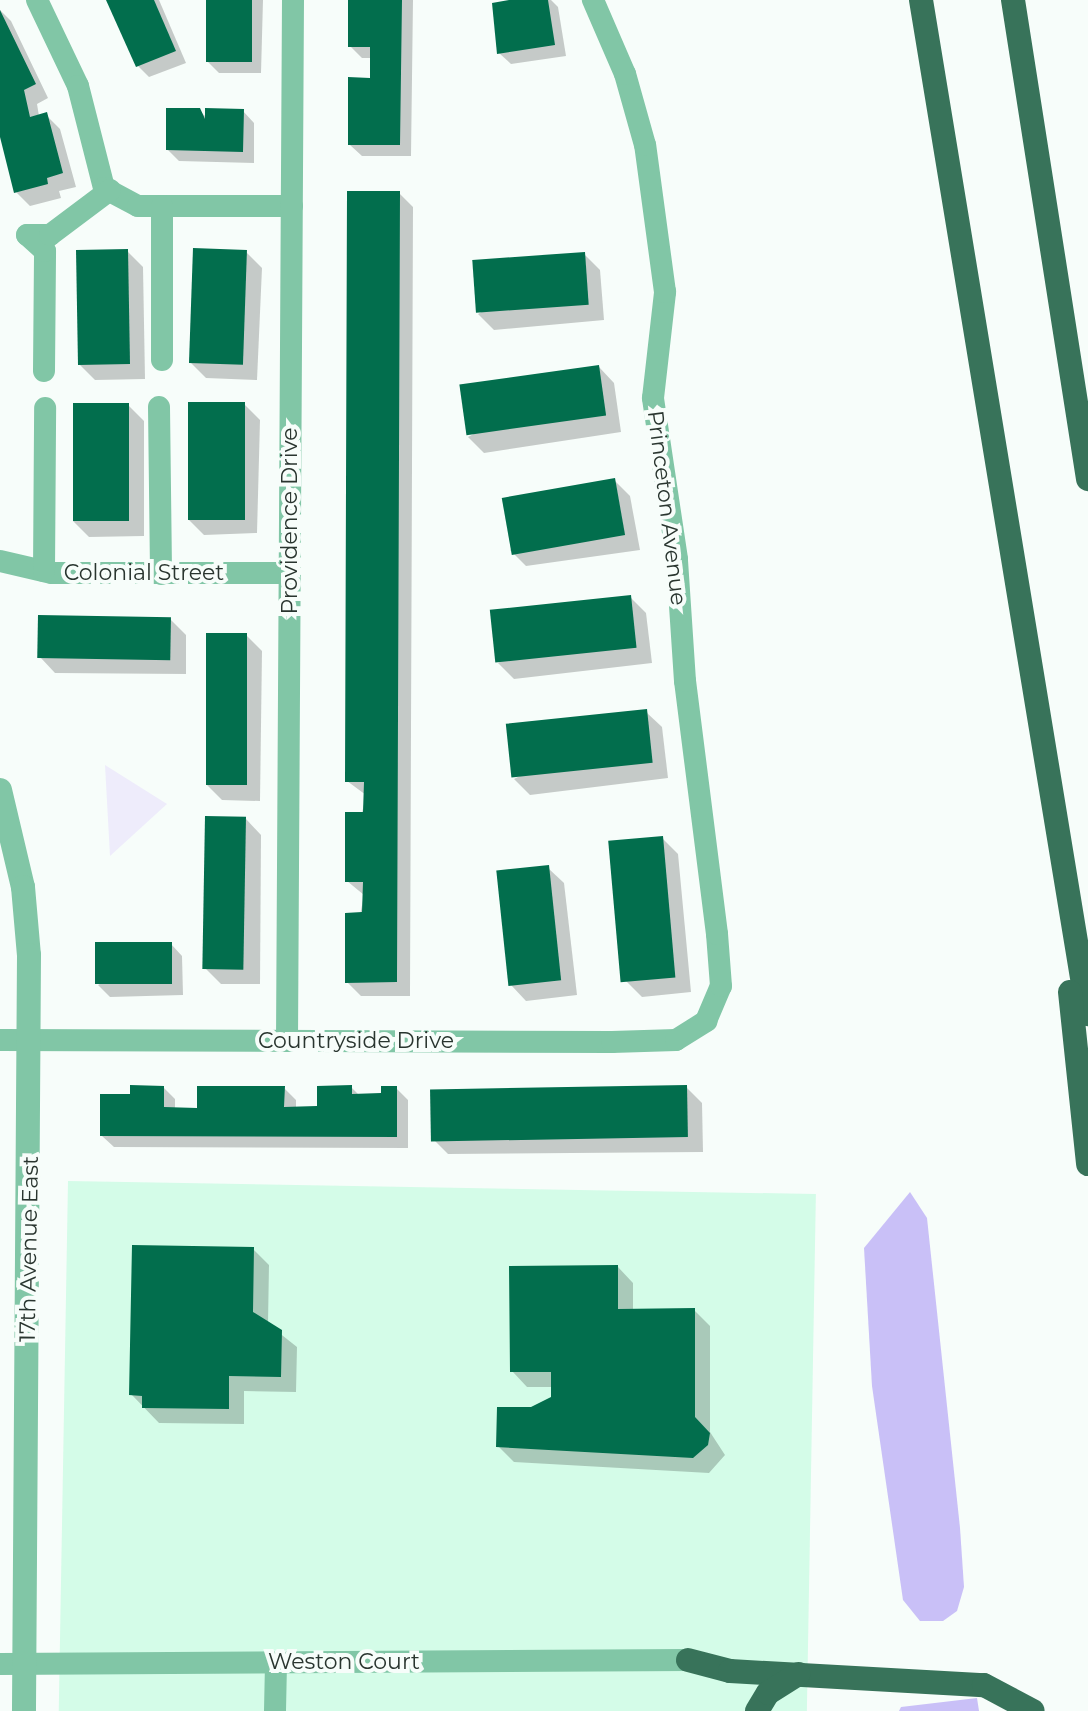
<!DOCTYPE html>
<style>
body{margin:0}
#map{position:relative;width:1088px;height:1711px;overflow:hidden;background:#f7fdfa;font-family:Montserrat,sans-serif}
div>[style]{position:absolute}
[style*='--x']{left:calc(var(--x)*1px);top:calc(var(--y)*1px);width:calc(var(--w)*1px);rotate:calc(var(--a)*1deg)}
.built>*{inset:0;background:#d4fce8;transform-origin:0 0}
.green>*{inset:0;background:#eeecfb}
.water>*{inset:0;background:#c9c0f7}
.shadow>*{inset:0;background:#0003}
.building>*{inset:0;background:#026e4d;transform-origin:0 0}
.minor>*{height:22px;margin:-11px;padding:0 11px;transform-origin:11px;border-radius:11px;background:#81c6a6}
.tertiary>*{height:24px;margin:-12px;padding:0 12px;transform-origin:12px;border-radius:12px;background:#81c6a6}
.motorway>*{height:24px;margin:-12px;padding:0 12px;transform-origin:12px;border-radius:12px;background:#38735a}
span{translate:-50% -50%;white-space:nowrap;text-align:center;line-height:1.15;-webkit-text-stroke:8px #f7fdfa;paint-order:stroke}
.street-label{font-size:22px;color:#29352f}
</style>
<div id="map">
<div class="built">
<div style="left:68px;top:1181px;width:748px;height:530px;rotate:1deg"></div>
</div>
<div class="green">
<div style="clip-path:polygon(105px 765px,167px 804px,110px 856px)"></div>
</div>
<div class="water">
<div style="clip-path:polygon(910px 1192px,927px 1218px,960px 1528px,964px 1587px,957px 1611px,943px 1621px,920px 1621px,903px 1600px,872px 1386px,864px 1248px)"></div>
<div style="clip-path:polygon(977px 1698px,979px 1711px,899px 1711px,901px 1707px)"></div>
</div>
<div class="shadow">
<div style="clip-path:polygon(109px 0,159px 0,186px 63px,149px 77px,138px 66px)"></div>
<div style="clip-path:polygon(208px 0,263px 0,261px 73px,219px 73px,207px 61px)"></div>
<div style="clip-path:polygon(350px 0,413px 0,411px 156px,362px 156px,350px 145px,372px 80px,372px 58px,362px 58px,350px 46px)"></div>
<div style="clip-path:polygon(521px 0,551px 0,558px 7px,566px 56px,511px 64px,499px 53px)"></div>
<div style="clip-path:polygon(0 10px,11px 21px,48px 98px,37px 104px,39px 116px,46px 115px,60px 129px,76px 187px,59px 191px,61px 198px,30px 206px,16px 192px,0 129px)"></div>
<div style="clip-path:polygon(199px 110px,207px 118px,243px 111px,254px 123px,254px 163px,179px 161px,168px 150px)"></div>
<div style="clip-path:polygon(399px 193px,413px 207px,410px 996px,361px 996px,347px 982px,364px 895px,347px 881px,366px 795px,347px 781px)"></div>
<div style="clip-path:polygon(127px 251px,143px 267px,145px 379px,95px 380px,79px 364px)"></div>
<div style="clip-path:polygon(246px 252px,262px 268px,257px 380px,206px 378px,191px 363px)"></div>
<div style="clip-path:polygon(584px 254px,600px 270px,604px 320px,494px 330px,478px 314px)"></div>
<div style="clip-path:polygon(599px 367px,614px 383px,621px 432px,484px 453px,468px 437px)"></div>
<div style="clip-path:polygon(244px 404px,260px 420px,257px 533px,204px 535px,188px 519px)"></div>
<div style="clip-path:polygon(128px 405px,144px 421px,144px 536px,89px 537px,73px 521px)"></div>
<div style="clip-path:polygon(614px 480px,630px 496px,640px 550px,526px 566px,510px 550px)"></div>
<div style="clip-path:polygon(630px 597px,646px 613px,652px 663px,514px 679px,498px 663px)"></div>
<div style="clip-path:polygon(170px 619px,186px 635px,186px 674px,55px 673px,40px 657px)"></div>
<div style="clip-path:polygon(246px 635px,262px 651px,260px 801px,222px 800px,206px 784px)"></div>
<div style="clip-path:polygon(646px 712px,662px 727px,668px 778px,530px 795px,514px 779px)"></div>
<div style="clip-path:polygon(246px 819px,261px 835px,260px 984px,221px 984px,205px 968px)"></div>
<div style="clip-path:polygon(662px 838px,678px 854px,691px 992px,642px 997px,626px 981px)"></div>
<div style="clip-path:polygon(548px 868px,564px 883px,577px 995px,526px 1001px,511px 985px)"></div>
<div style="clip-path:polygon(171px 944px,182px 956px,183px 995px,110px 997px,98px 985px)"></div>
<div style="clip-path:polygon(351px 1087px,360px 1096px,383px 1095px,396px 1088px,408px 1100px,408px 1148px,114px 1147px,102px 1136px,132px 1096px,164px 1088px,175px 1099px,175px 1109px,199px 1110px,284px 1088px,296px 1100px,296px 1109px,320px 1108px)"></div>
<div style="clip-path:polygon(686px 1087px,702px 1103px,703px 1152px,448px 1154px,432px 1138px)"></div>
<div style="clip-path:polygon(253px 1249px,269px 1265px,268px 1324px,297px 1347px,296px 1392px,244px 1391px,244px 1424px,159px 1423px,131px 1394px)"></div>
<div style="clip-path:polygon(618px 1267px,633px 1283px,633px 1311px,694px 1310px,710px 1326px,710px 1432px,725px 1455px,709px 1473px,514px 1462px,498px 1446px,532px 1409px,553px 1398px,553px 1387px,527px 1387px,512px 1371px)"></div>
</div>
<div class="building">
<div style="clip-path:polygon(106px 0,154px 0,176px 51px,136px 67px)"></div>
<div style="left:206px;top:0;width:46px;height:62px"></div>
<div style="clip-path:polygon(348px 0,402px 0,400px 145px,348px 145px,348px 77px,370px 78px,370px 47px,348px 47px)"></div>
<div style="clip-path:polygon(509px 0,548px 0,555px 45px,497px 54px,492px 3px)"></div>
<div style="clip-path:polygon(0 10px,36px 84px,24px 90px,30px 117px,47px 112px,63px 173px,47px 178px,48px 184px,14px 193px,0 137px)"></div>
<div style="clip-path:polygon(166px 108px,200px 108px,205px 119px,205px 108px,244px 109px,243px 152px,166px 150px)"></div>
<div style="clip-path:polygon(347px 191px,400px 191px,397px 982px,345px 983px,345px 913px,362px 912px,363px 882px,345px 882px,345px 812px,363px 812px,364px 782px,345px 782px)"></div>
<div style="left:193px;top:248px;width:54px;height:115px;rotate:2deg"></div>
<div style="left:128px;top:249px;width:115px;height:52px;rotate:89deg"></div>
<div style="left:585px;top:252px;width:53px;height:113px;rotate:86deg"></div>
<div style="left:599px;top:365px;width:51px;height:141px;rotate:82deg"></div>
<div style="left:188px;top:402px;width:57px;height:118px"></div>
<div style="left:129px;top:403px;width:118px;height:56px;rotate:90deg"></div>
<div style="left:615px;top:478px;width:58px;height:115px;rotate:80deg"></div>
<div style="left:631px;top:595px;width:53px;height:142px;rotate:84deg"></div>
<div style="left:38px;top:615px;width:133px;height:43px;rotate:1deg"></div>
<div style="left:206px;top:633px;width:41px;height:152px"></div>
<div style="left:647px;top:709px;width:54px;height:142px;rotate:84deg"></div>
<div style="left:205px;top:816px;width:41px;height:153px;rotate:1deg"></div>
<div style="left:663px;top:836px;width:142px;height:55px;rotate:85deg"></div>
<div style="left:549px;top:865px;width:116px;height:53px;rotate:84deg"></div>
<div style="left:172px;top:942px;width:42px;height:77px;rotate:90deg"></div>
<div style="clip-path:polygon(130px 1085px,164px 1086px,164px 1107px,197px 1108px,197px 1086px,285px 1086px,284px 1107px,317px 1106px,317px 1086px,352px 1085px,352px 1094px,381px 1093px,381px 1086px,397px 1086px,397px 1137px,100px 1136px,100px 1094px,130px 1094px)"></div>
<div style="left:687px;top:1085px;width:52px;height:257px;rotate:89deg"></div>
<div style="clip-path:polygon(132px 1245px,254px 1247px,253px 1312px,282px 1330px,281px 1377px,229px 1376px,229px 1409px,142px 1408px,142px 1396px,129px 1395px)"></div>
<div style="clip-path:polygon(618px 1265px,618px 1309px,695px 1308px,695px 1417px,710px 1433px,708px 1445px,693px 1458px,496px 1447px,497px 1407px,531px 1407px,551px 1397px,551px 1372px,510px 1372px,509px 1266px)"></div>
</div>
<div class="minor">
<div style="--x:37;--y:0;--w:95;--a:64.5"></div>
<div style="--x:78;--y:86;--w:105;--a:75.7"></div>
<div style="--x:104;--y:188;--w:38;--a:28"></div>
<div style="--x:138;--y:206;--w:154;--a:0"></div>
<div style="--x:162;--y:206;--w:154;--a:90"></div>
<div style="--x:44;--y:371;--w:120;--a:-89.5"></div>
<div style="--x:45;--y:251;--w:24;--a:-138"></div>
<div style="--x:27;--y:235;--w:23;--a:0"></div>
<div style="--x:50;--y:235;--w:75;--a:-36.9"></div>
<div style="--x:159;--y:407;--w:167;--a:89.3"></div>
<div style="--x:0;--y:561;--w:53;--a:13"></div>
<div style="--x:52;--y:573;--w:238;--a:0"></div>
<div style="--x:44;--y:571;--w:163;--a:-89.6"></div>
<div style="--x:0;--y:1040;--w:612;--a:0.19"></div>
<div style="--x:612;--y:1042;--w:64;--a:-1.8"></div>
<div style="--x:676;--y:1040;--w:36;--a:-32"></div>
<div style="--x:706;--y:1021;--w:38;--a:-67"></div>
<div style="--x:721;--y:986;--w:52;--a:-94.4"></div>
<div style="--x:717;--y:934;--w:255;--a:-97.2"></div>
<div style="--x:685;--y:681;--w:122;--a:-93.8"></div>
<div style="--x:677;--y:559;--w:163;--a:-98.5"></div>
<div style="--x:653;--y:398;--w:107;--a:-83.5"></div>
<div style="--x:665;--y:292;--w:148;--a:-97.7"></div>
<div style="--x:645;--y:145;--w:74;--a:-105.7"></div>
<div style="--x:625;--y:74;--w:81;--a:-113.4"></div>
<div style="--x:287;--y:1041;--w:1041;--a:-89.67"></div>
<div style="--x:0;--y:1664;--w:688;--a:-0.33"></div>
<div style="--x:275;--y:1711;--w:49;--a:-88.8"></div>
</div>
<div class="tertiary">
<div style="--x:0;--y:790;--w:100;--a:76.7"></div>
<div style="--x:23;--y:887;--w:68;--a:85"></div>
<div style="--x:29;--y:955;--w:756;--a:90.38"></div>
</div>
<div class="motorway">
<div style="--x:921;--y:0;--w:1028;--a:80.65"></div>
<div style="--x:1013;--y:0;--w:485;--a:81.1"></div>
<div style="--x:1070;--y:992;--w:173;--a:84"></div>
<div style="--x:688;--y:1660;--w:43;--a:14.7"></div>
<div style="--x:730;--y:1671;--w:254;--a:3.2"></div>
<div style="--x:984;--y:1685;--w:55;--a:28"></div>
<div style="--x:757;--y:1711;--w:21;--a:-59"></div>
<div style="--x:768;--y:1693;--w:36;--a:-32"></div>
</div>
<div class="street-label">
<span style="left:667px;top:508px;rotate:83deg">Princeton Avenue</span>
<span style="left:290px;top:521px;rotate:-90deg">Providence Drive</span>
<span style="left:144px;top:573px">Colonial Street</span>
<span style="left:356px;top:1041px">Countryside Drive</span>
<span style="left:29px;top:1249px;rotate:-89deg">17th Avenue East</span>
<span style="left:344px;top:1662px">Weston Court</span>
</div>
</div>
